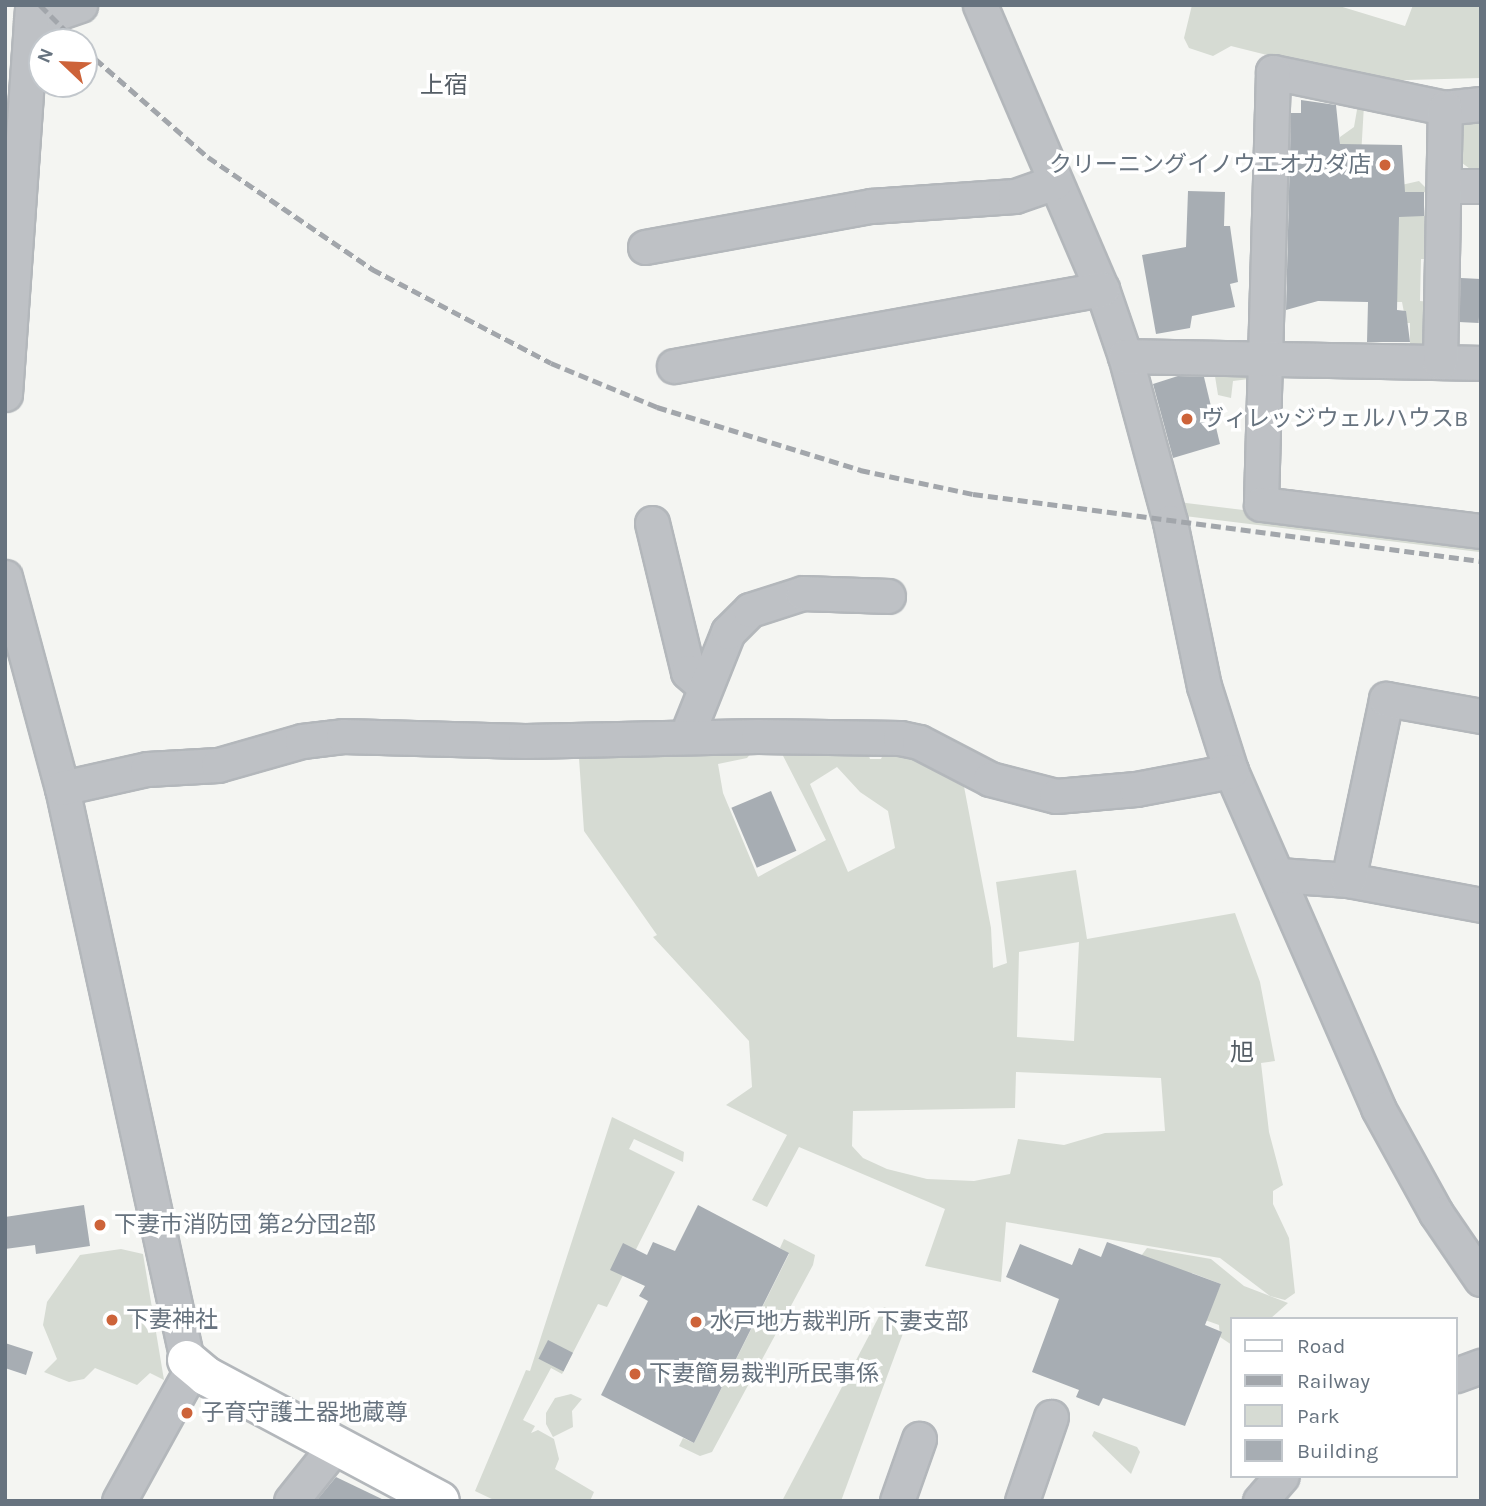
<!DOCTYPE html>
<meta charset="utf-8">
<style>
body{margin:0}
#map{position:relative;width:1486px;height:1506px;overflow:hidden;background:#f4f5f2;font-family:Karla,"Noto Sans JP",sans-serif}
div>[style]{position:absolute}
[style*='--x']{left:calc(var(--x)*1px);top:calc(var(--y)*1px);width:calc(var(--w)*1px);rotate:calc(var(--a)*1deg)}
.green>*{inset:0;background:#d6dbd3;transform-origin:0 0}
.building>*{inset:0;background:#a7adb3;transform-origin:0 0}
.roads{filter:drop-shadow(2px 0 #b3b7bb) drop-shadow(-2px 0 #b3b7bb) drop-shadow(0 2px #b3b7bb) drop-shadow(0 -2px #b3b7bb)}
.street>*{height:33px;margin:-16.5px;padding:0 16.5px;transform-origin:16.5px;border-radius:16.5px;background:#bec1c5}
.secondary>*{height:38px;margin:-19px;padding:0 19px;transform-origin:19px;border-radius:19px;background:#fff}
.rail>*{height:5px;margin-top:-2.5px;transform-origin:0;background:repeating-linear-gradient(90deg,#a2a6ab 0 10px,transparent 0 15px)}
.dots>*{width:19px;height:19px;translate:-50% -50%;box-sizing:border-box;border:4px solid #fff;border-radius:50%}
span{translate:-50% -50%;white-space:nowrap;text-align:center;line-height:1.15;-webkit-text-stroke:7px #fff;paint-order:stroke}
.poi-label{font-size:23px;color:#67737f}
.right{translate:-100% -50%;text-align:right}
.left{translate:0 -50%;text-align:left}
.neighbourhood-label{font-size:24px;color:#545d65}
.frame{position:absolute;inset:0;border:7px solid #67737f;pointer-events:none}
.legend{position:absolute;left:1230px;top:1317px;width:228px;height:161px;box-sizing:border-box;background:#fff;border:2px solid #c2c7cc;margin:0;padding:9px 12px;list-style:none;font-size:21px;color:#67737f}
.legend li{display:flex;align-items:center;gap:14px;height:35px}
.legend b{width:35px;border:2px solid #c2c7cc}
.north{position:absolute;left:28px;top:28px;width:70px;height:70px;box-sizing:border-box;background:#fff;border:2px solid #c2c7cc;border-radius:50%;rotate:293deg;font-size:19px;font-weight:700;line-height:28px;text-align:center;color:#67737f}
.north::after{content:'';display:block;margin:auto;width:24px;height:32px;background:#cd6339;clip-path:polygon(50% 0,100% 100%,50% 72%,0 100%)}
</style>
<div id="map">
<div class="green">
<div style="clip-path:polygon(1192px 5px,1336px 5px,1405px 26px,1413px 5px,1481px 5px,1481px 78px,1371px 81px,1231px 46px,1213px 56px,1189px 48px,1184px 38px)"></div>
<div style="clip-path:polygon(1358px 104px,1364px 105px,1360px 173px,1340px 172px,1340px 137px,1354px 127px)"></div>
<div style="clip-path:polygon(1481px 115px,1481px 177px,1458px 160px,1460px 127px)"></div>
<div style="clip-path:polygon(1419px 181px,1430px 192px,1410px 193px,1411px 216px,1426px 216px,1430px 259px,1421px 259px,1420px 301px,1432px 302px,1431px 337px,1410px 354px,1410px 323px,1406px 323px,1402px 302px,1397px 302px,1397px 186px)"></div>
<div style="clip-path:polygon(1246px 366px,1249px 379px,1233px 381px,1231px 398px,1218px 395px,1214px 370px)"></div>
<div style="left:1178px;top:502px;width:305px;height:13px;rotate:7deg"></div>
<div style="clip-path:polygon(evenodd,776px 742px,866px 748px,870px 759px,881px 759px,887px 745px,962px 776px,991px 928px,993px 968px,1007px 963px,996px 882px,1076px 870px,1087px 939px,1235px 913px,1260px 982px,1275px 1061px,1261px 1063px,1269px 1132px,1283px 1185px,1273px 1191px,1273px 1204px,1289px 1238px,1295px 1293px,1285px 1300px,1270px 1296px,1220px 1258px,1006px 1222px,1001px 1282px,925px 1266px,945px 1209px,799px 1147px,767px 1207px,752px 1200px,787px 1135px,726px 1105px,752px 1087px,749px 1041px,653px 937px,657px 935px,584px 831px,579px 758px,581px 754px,753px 751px,747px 758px,718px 764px,723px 793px,758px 877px,826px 840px,776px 742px,837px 767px,860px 792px,888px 811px,895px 848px,848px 872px,810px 784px,837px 767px,776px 742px,1079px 942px,1074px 1041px,1017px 1037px,1019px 952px,1079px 942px,776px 742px,1016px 1072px,1161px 1078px,1165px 1131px,1105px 1133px,1064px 1145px,1018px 1139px,1010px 1174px,974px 1181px,927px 1179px,887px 1169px,863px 1158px,852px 1146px,853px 1111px,1015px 1108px,1016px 1072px)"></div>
<div style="clip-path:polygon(612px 1117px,684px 1152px,683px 1162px,634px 1139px,629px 1149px,675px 1172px,607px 1307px,598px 1304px,562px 1374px,551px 1368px,523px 1420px,535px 1426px,531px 1433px,538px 1430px,554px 1439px,559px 1459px,555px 1469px,594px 1492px,590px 1501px,496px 1501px,475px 1491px,526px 1370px,530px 1371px)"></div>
<div style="clip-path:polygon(784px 1239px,815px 1255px,813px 1265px,712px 1452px,700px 1456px,679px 1446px,683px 1438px,694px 1443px,789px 1254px,780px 1248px)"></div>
<div style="clip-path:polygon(1147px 1248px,1211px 1259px,1244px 1286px,1288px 1303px,1270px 1319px,1232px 1319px,1232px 1345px,1220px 1337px,1219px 1325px,1205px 1320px,1221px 1284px,1192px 1273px,1181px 1299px,1141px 1256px)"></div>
<div style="clip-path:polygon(121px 1249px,143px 1254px,164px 1380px,150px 1373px,137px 1385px,95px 1368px,84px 1379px,69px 1382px,44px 1372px,57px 1359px,43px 1325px,47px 1302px,80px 1255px)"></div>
<div style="clip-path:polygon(884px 1307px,909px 1317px,841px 1501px,782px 1501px)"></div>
<div style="clip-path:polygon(571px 1394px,582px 1399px,572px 1411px,573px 1427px,553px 1437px,546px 1424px,546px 1413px,555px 1398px)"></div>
<div style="clip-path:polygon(1094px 1431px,1137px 1447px,1140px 1452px,1131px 1474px,1092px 1436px)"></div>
</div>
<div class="building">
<div style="clip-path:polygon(1301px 100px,1336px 105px,1340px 144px,1402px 145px,1405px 192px,1424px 192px,1424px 216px,1399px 217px,1397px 310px,1406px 311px,1410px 342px,1367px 342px,1368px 302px,1318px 301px,1286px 310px,1291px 113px,1301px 113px)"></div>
<div style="clip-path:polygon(1188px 191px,1225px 192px,1224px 226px,1230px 226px,1238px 282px,1230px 284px,1235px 307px,1192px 316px,1190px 328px,1156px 334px,1142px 255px,1186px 247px)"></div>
<div style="left:1461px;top:278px;width:20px;height:44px;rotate:3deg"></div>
<div style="clip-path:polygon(1178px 376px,1204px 377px,1220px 444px,1173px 458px,1153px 384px)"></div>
<div style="left:771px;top:791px;width:65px;height:43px;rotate:67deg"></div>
<div style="clip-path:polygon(84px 1205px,90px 1246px,36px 1254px,35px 1245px,5px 1249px,5px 1217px)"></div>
<div style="clip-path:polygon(698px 1205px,789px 1253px,694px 1443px,601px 1395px,648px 1301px,639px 1296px,645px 1286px,610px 1270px,623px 1243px,647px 1255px,653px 1242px,675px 1251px)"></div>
<div style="clip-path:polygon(1107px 1242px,1221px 1284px,1205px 1325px,1222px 1332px,1185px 1426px,1103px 1398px,1099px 1406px,1076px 1397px,1079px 1390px,1032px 1372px,1059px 1299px,1006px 1277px,1020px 1244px,1072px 1265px,1079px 1248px,1101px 1257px)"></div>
<div style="left:548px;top:1340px;width:28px;height:21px;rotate:27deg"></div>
<div style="clip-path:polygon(5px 1343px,33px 1352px,26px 1375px,5px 1368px)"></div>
<div style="clip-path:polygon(336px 1477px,386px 1501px,316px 1501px)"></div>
</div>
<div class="roads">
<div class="street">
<div style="--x:980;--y:5;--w:309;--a:66.8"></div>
<div style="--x:1102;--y:289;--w:71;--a:71.1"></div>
<div style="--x:1125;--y:356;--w:172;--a:74.8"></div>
<div style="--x:1170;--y:522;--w:167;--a:78.3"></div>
<div style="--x:1204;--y:686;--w:89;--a:72.4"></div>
<div style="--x:1231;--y:771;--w:368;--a:66.4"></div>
<div style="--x:1378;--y:1108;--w:120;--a:61.1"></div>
<div style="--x:1436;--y:1213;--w:80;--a:55.7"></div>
<div style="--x:31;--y:22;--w:52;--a:-19.1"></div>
<div style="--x:1481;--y:104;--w:36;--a:174"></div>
<div style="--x:1445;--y:108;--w:176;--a:-168.2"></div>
<div style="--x:1273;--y:72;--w:432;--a:91.6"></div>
<div style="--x:1261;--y:504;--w:222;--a:7"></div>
<div style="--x:1445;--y:186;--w:36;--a:0"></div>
<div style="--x:645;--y:247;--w:230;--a:-10.3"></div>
<div style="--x:871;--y:206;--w:144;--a:-4"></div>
<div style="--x:1015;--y:196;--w:42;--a:-19.3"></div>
<div style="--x:1125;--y:356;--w:356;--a:1.1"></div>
<div style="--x:1440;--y:362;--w:254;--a:-88.9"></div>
<div style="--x:674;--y:366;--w:435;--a:-10.2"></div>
<div style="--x:5;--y:394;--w:390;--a:-86"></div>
<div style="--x:652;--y:523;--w:153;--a:76.4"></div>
<div style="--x:688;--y:672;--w:23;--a:41"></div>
<div style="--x:5;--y:577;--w:219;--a:74.9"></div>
<div style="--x:62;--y:788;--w:585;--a:77.67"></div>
<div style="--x:686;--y:737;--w:113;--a:-68.2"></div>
<div style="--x:728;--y:632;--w:31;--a:-45"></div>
<div style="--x:750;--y:610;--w:56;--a:-17.8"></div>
<div style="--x:803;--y:593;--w:85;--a:2"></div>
<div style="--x:62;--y:788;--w:87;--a:-12.6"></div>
<div style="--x:147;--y:769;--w:71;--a:-3.2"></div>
<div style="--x:218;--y:765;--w:87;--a:-15.9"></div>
<div style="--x:302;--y:741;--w:41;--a:-7"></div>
<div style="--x:343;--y:736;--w:182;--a:1.6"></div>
<div style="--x:525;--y:741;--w:233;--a:-1.2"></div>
<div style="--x:758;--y:736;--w:142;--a:0.8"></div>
<div style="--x:900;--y:738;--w:19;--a:12"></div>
<div style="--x:919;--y:742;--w:80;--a:27.5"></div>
<div style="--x:990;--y:779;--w:68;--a:14.4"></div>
<div style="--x:1056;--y:796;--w:80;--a:-5"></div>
<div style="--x:1136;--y:789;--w:97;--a:-10.7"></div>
<div style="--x:1279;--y:875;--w:69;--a:4.1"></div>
<div style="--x:1348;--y:880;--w:135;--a:10.6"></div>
<div style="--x:1348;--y:880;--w:185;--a:-78.1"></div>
<div style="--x:1386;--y:699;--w:97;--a:10.1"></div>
<div style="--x:1456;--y:1375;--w:27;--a:-20"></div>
<div style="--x:119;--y:1501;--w:153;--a:-61.1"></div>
<div style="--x:291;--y:1501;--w:70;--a:-51.3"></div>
<div style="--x:897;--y:1501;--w:66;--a:-70.5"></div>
<div style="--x:1022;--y:1501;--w:89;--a:-71"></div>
<div style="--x:1260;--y:1501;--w:33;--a:-49"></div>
</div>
<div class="secondary">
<div style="--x:187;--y:1360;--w:25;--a:40"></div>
<div style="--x:206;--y:1376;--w:265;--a:28.1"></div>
</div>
</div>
<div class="rail">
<div style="--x:40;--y:5;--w:52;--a:45"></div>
<div style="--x:84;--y:49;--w:164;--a:41.1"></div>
<div style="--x:208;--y:157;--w:199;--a:34.3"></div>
<div style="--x:372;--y:269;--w:202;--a:27.7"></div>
<div style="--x:551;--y:363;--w:115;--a:22.5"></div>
<div style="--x:657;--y:407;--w:213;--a:17.2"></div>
<div style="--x:860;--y:470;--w:116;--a:12"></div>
<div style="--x:973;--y:494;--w:512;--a:7.51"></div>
</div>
<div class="dots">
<div style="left:1385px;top:165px;background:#cd6339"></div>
<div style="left:1187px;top:419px;background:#cd6339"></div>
<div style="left:100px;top:1225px;background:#cd6339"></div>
<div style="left:112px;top:1320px;background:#cd6339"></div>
<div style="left:696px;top:1322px;background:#cd6339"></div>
<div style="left:635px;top:1374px;background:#cd6339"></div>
<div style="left:187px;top:1413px;background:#cd6339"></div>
</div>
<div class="poi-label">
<span class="right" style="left:1371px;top:165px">クリーニングイノウエオカダ店</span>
<span class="left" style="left:1201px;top:419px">ヴィレッジウェルハウスB</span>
<span class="left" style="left:114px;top:1225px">下妻市消防団 第2分団2部</span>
<span class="left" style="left:126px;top:1320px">下妻神社</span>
<span class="left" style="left:710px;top:1322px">水戸地方裁判所 下妻支部</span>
<span class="left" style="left:649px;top:1374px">下妻簡易裁判所民事係</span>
<span class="left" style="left:201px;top:1413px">子育守護土器地蔵尊</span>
</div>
<div class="neighbourhood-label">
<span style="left:444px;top:86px">上宿</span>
<span style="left:1242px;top:1053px">旭</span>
</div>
<div class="frame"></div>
<ul class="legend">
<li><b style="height:9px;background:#fff"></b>Road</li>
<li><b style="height:9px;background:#a2a6ab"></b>Railway</li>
<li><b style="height:19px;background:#d6dbd3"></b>Park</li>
<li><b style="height:19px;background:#a7adb3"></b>Building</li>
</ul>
<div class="north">N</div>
</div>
